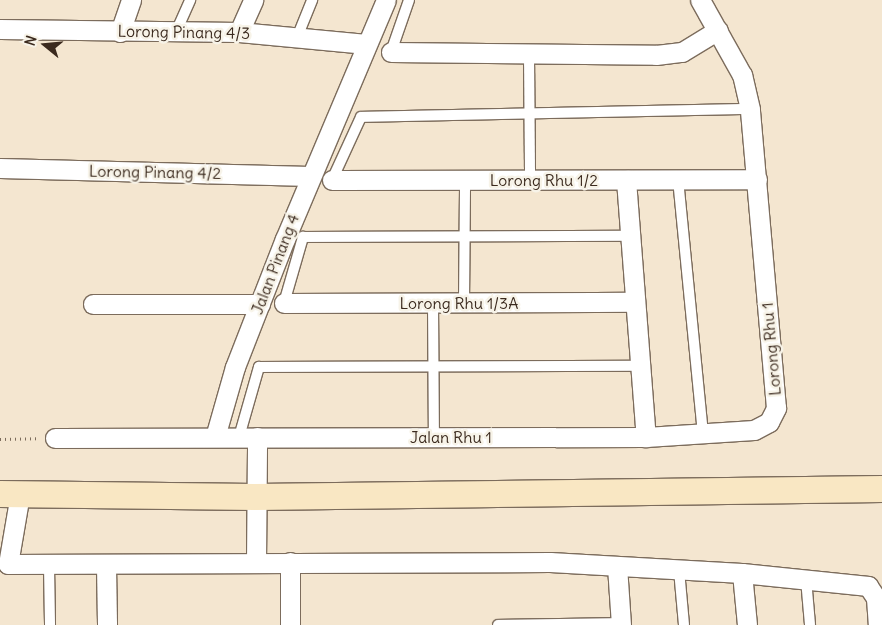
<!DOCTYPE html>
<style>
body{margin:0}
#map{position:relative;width:882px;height:625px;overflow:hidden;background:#f4e6d0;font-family:Delius,sans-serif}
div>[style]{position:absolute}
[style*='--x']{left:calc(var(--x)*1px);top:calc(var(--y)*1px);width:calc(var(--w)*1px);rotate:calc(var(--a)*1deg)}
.path>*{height:3px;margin-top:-1.5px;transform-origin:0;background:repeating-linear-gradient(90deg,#7c6c5c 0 1px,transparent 0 5px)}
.roads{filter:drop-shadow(1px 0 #7c6c5c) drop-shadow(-1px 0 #7c6c5c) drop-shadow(0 1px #7c6c5c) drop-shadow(0 -1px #7c6c5c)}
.lane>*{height:10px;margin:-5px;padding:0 5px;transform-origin:5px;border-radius:5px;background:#fff}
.street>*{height:19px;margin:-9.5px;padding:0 9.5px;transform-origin:9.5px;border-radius:9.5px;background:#fff}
.secondary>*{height:26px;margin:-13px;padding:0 13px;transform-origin:13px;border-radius:13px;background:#f9e7c3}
span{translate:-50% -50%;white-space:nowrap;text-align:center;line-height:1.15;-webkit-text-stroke:5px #f7f3e8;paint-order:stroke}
.street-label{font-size:16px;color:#3b2a1e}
.north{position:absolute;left:20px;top:20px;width:50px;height:50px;-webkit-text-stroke:4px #f7f3e8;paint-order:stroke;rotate:287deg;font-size:14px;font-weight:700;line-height:20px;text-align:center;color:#3b2a1e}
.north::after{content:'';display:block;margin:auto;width:18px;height:22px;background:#3b2a1e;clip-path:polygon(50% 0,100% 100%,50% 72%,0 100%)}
</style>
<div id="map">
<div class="path">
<div style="--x:0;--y:439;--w:39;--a:-1"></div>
</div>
<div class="roads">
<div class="lane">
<div style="--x:176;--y:32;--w:35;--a:-66"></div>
<div style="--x:298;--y:35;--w:38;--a:-68"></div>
<div style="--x:391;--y:52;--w:55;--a:-70.9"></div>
<div style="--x:529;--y:55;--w:125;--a:89.5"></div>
<div style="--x:678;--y:179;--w:255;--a:84.4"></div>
<div style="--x:332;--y:180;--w:69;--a:-65.3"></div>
<div style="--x:361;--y:117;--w:389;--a:-1.2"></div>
<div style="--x:284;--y:303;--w:69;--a:-73.9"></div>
<div style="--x:303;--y:237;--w:327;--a:-0.2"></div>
<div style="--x:433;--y:303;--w:134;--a:89.6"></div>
<div style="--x:464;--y:303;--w:123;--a:-89.5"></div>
<div style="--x:239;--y:437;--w:73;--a:-74.1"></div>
<div style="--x:259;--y:367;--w:381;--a:-0.2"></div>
<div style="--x:49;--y:566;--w:59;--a:89"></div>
<div style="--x:679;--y:570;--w:55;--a:84.8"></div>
<div style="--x:806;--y:579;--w:46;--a:85"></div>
<div style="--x:498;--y:625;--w:123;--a:-0.9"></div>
</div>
<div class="street">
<div style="--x:0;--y:29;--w:239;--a:0.7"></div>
<div style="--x:239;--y:32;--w:128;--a:5.4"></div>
<div style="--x:120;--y:32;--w:34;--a:-71"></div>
<div style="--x:239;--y:32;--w:35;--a:-66"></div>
<div style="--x:391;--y:52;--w:265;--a:0.6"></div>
<div style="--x:656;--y:55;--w:26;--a:-7"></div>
<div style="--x:682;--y:52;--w:42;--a:-31.4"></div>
<div style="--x:0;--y:168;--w:310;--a:1.5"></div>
<div style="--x:332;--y:180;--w:425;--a:-0.1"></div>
<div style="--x:626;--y:180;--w:258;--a:85.6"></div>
<div style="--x:284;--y:303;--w:351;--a:-0.2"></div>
<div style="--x:93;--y:304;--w:167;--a:0"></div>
<div style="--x:215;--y:437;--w:73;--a:-74.1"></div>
<div style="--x:235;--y:367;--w:137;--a:-68.7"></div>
<div style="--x:285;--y:239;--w:259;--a:-67.1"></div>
<div style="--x:55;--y:438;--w:591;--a:-0.1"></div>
<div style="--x:646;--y:437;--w:108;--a:-3.7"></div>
<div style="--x:754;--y:430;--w:17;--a:-28"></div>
<div style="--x:769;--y:422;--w:16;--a:-63"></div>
<div style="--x:776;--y:408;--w:300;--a:-95"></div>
<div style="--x:750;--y:109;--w:35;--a:-103"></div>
<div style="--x:742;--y:75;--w:86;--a:-119.2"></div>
<div style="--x:20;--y:494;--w:71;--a:99.7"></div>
<div style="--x:8;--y:564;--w:542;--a:-0.21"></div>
<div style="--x:550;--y:562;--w:192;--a:3.3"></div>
<div style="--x:742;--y:573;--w:127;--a:5.9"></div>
<div style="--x:868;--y:586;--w:14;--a:56"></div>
<div style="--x:876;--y:598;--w:27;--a:86"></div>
<div style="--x:256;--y:562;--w:125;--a:-89.5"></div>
<div style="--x:290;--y:562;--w:63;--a:90"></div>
<div style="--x:106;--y:566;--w:59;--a:89"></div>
<div style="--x:617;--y:566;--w:59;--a:86.1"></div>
<div style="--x:742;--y:573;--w:52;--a:84.5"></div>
</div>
<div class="secondary">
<div style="--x:0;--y:494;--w:255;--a:0.7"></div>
<div style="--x:255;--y:497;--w:627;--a:-0.73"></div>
</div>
</div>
<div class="street-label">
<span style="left:184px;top:32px;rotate:1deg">Lorong Pinang 4/3</span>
<span style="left:155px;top:172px;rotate:1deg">Lorong Pinang 4/2</span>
<span style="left:544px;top:180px">Lorong Rhu 1/2</span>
<span style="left:275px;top:264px;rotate:-69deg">Jalan Pinang 4</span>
<span style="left:459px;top:303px">Lorong Rhu 1/3A</span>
<span style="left:771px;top:349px;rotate:-95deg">Lorong Rhu 1</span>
<span style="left:451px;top:437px">Jalan Rhu 1</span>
</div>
<div class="north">N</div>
</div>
